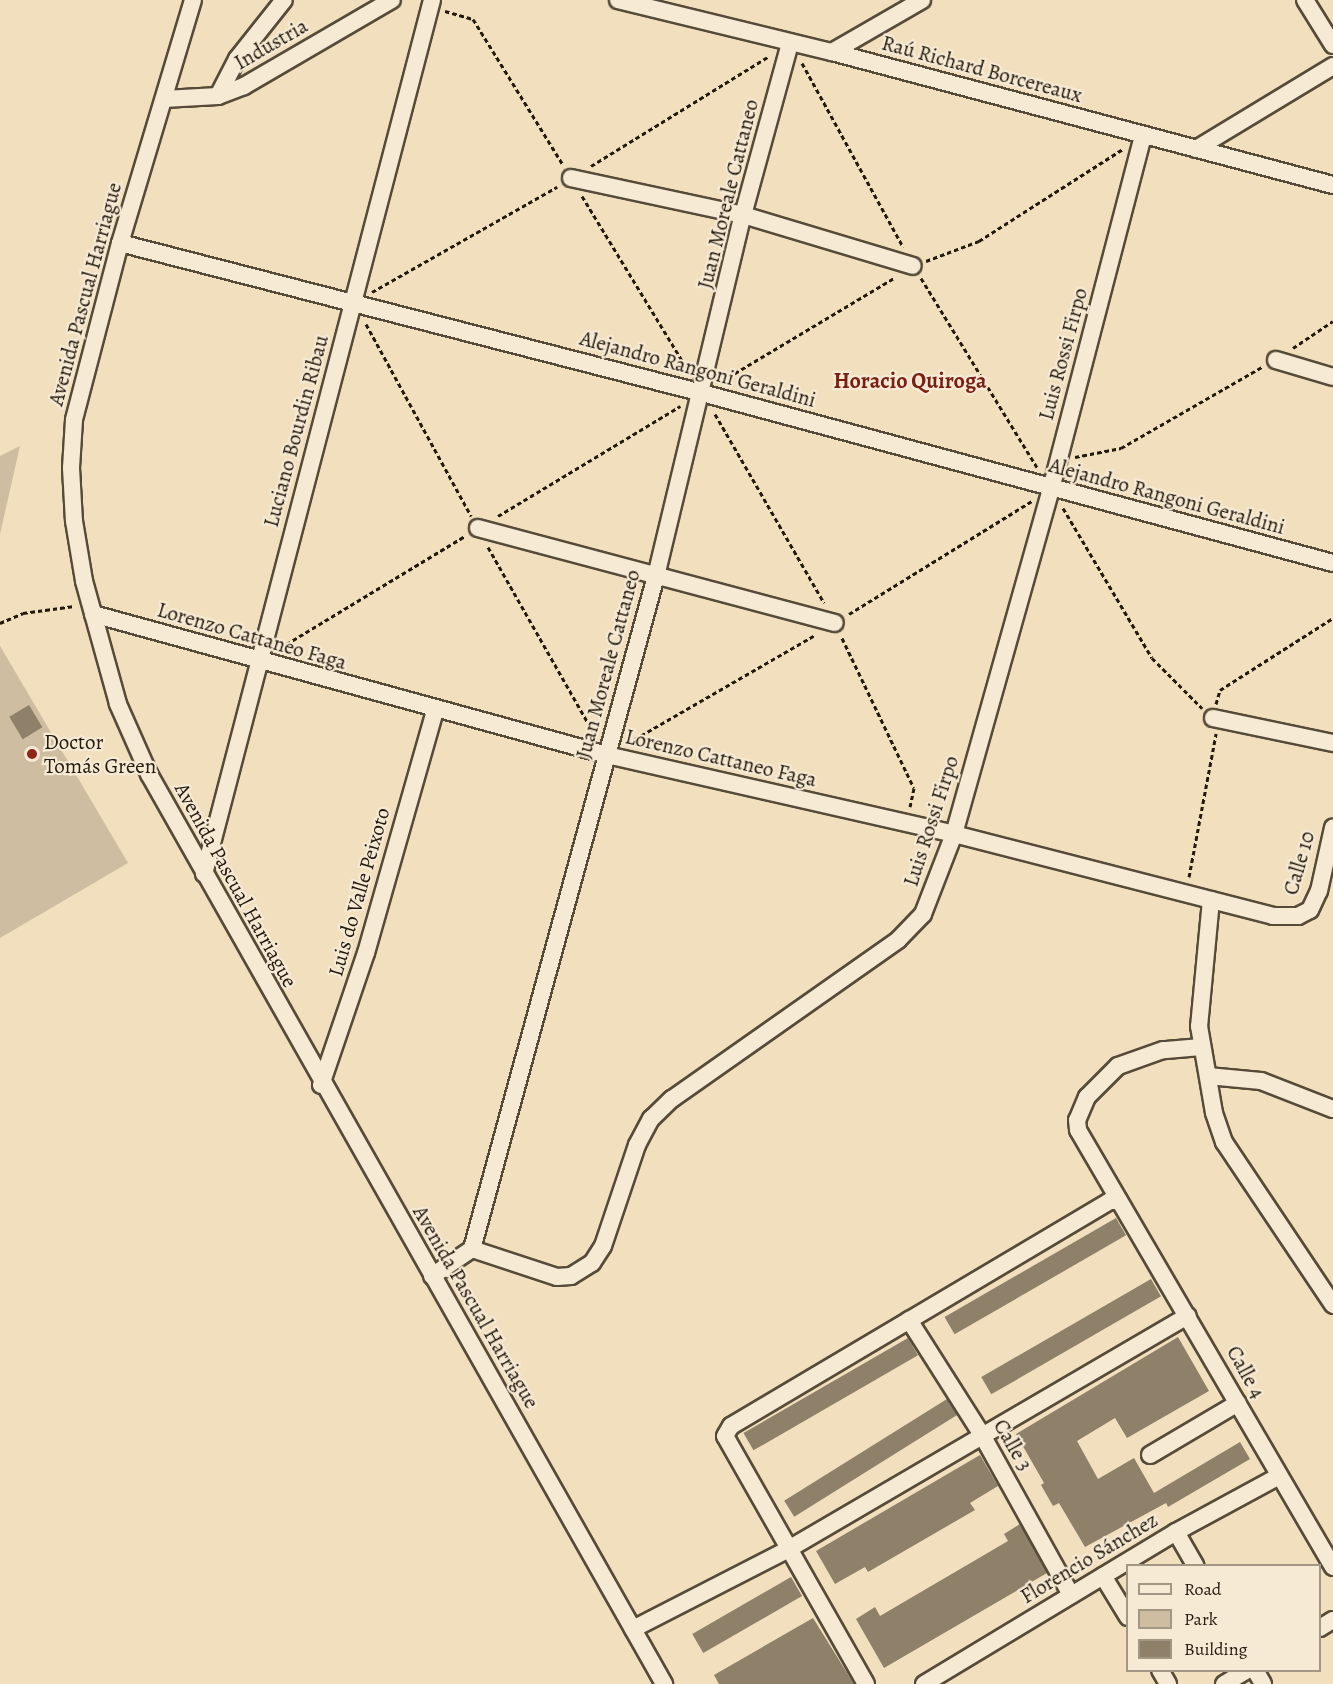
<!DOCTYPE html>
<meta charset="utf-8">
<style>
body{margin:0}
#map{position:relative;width:1333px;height:1684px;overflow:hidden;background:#f1dfbe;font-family:Alegreya,serif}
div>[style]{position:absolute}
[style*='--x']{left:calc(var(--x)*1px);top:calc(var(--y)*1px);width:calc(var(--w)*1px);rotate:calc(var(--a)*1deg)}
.green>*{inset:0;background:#cebda0}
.building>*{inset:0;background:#8e8069;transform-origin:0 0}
.path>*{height:3px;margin-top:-1.5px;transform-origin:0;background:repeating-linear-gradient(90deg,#23190c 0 4.5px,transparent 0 7.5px)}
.roads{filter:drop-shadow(2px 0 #564a38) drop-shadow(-2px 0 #564a38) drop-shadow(0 2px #564a38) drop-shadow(0 -2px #564a38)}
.minor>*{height:16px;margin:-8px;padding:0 8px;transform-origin:8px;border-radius:8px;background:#f6ead5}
.dots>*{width:16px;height:16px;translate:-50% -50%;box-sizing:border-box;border:3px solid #f6ead5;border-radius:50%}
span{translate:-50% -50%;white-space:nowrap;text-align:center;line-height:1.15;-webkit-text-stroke:4.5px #f6ead5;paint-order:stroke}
.street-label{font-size:21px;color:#23190c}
.poi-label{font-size:21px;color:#23190c}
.left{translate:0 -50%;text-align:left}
.neighbourhood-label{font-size:22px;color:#7a1f14;font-weight:700}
.legend{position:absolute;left:1126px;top:1564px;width:195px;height:108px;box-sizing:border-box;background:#f6ead5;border:2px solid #a29685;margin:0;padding:8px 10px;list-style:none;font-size:18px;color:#23190c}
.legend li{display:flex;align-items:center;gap:12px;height:30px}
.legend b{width:30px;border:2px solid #a29685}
</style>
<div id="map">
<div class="green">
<div style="clip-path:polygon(20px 446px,0 534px,0 456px)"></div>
<div style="clip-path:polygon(0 646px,128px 863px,0 938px)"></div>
</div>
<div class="building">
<div style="left:29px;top:705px;width:26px;height:23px;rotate:59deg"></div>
<div style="left:1116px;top:1218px;width:20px;height:198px;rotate:60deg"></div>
<div style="left:1151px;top:1279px;width:20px;height:196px;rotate:60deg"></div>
<div style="clip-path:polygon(1178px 1337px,1209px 1391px,1127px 1438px,1115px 1418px,1077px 1441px,1098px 1479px,1134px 1458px,1154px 1493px,1240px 1442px,1250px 1459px,1168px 1507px,1166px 1503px,1085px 1547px,1059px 1503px,1053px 1506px,1041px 1485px,1044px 1483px,1016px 1434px)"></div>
<div style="left:908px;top:1338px;width:20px;height:190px;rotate:60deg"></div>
<div style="left:947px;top:1399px;width:19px;height:192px;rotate:58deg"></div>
<div style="clip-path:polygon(980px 1455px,998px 1486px,970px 1503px,975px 1510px,868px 1572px,865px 1567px,835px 1584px,816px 1551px)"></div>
<div style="clip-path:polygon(1020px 1524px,1047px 1573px,884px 1668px,856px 1619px,875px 1607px,880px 1616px,1008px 1541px,1004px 1534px)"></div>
<div style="left:791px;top:1577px;width:22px;height:114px;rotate:60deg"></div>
<div style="clip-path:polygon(813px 1618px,854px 1684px,719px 1684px,714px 1675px)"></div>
</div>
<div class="path">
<div style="--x:445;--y:11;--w:29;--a:16"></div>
<div style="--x:473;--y:19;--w:172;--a:58.3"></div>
<div style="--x:802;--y:63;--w:210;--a:61.2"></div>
<div style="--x:591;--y:166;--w:209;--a:-31.7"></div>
<div style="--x:582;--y:196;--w:204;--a:58.7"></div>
<div style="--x:926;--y:261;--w:57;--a:-20.7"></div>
<div style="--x:979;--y:241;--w:171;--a:-32.6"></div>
<div style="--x:921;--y:278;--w:222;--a:58.5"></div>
<div style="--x:372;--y:292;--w:213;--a:-29.6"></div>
<div style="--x:366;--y:324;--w:219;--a:61.3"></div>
<div style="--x:1293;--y:348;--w:48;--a:-34"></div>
<div style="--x:722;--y:381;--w:200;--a:-30.9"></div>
<div style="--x:715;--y:414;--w:218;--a:60"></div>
<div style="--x:1075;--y:457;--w:47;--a:-11.1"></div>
<div style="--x:1121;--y:448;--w:163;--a:-29.9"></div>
<div style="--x:1063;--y:508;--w:174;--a:59.3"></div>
<div style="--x:1152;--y:658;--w:71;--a:45"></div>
<div style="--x:498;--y:516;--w:213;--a:-31.1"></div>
<div style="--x:488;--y:547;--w:216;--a:60.4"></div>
<div style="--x:849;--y:614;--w:215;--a:-31.7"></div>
<div style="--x:0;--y:623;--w:25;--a:-23"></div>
<div style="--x:23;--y:613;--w:52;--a:-7.7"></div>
<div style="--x:842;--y:638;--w:166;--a:64.4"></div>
<div style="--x:914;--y:788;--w:19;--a:102"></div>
<div style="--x:280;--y:648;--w:216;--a:-31.2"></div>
<div style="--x:1216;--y:704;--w:15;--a:-74"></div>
<div style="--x:1220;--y:690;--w:134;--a:-32.5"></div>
<div style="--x:628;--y:743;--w:216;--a:-30"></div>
<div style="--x:1189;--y:877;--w:146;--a:-79.3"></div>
</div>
<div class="roads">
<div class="minor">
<div style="--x:193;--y:0;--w:254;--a:106.7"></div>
<div style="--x:120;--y:243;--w:183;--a:104.6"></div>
<div style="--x:74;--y:420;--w:48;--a:93.6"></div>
<div style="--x:71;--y:468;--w:53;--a:86.8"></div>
<div style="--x:74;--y:521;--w:61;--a:80.5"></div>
<div style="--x:84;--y:581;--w:128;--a:74.5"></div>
<div style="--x:118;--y:704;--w:77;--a:66.1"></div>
<div style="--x:149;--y:774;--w:1046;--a:60.49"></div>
<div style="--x:618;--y:0;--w:220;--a:13.7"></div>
<div style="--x:832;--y:52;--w:518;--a:14.87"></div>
<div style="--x:1305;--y:0;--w:53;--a:58.1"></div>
<div style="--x:832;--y:52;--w:104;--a:-30"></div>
<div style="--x:218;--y:96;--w:42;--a:-62.8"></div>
<div style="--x:237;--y:59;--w:75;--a:-51.5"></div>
<div style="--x:164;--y:99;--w:54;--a:-3.2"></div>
<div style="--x:218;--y:96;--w:28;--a:-21"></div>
<div style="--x:244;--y:86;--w:171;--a:-30.2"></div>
<div style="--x:1196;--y:149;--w:160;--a:-31.2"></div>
<div style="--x:571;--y:178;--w:176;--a:12.1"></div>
<div style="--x:743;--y:215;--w:177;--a:16.7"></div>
<div style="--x:120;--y:243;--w:601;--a:14.45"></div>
<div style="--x:702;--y:393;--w:653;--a:15.08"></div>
<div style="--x:1276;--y:360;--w:59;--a:16.6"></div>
<div style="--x:478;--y:528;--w:369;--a:14.9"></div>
<div style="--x:93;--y:614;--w:533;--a:15.34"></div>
<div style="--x:607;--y:755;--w:356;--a:12.8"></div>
<div style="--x:954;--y:834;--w:329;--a:14.4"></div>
<div style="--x:1273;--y:916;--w:25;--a:0"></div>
<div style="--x:1298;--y:916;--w:13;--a:-27"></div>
<div style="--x:1310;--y:910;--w:21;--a:-65"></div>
<div style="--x:1319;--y:891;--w:65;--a:-77.5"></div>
<div style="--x:1213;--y:718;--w:123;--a:11.8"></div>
<div style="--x:204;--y:874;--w:903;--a:-75.38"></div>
<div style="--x:1211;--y:900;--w:127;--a:95.4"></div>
<div style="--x:1199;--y:1026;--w:88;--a:80.2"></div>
<div style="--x:1214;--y:1113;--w:31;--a:71"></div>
<div style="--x:1224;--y:1142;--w:196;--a:56.2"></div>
<div style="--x:1201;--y:1047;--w:38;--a:175"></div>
<div style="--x:1163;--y:1050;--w:48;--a:160.4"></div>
<div style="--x:1118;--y:1066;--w:44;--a:135"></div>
<div style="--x:1087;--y:1097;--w:25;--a:113"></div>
<div style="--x:1077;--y:1120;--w:10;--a:84"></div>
<div style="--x:1078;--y:1130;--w:506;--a:59.74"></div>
<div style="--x:1208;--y:1076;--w:53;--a:5.4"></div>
<div style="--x:1261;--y:1081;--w:77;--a:21.3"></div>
<div style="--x:321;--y:1085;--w:139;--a:-71.2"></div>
<div style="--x:366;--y:953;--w:252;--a:-74.1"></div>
<div style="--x:472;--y:1249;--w:89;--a:18.2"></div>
<div style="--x:557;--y:1277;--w:14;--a:-4"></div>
<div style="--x:571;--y:1276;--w:25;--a:-32"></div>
<div style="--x:592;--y:1263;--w:20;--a:-57"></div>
<div style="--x:603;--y:1246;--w:107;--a:-71.4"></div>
<div style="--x:637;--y:1145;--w:30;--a:-62"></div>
<div style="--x:651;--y:1119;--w:29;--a:-44"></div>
<div style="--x:672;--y:1099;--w:276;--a:-35.1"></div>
<div style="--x:898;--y:940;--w:36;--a:-46"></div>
<div style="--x:923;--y:914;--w:86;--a:-68.8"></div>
<div style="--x:954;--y:834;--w:358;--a:-74.3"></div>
<div style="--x:1051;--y:489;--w:365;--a:-75.4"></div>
<div style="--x:432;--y:1276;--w:48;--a:-34"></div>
<div style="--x:472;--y:1249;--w:698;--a:-74.71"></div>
<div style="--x:656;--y:576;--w:371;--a:-76.5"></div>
<div style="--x:743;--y:215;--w:178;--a:-74.7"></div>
<div style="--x:909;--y:1320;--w:136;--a:57.6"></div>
<div style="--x:982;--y:1435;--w:183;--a:60.9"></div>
<div style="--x:1150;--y:1455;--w:102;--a:-30.6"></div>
<div style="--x:1176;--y:1532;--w:39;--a:60"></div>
<div style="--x:1103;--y:1576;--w:48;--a:58.6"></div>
<div style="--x:1320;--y:1628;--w:15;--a:-32"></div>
<div style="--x:633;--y:1629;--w:173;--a:-27.2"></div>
<div style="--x:787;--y:1550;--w:464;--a:-30.3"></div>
<div style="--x:1160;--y:1670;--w:16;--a:60"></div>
<div style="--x:1255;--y:1670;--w:16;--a:60"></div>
<div style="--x:866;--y:1684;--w:285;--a:-119.6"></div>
<div style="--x:725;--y:1436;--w:12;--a:-59"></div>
<div style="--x:731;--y:1426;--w:441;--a:-30.7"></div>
<div style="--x:1110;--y:1201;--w:9;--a:0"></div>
<div style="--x:924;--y:1684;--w:294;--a:-31.1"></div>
<div style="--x:1176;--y:1532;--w:117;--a:-28.5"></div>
<div style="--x:1224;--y:1684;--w:27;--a:-31"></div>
</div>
</div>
<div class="dots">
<div style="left:32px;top:754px;background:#8f2418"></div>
</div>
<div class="street-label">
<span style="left:271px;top:44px;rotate:-30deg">Industria</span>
<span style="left:982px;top:69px;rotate:15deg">Raú Richard Borcereaux</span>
<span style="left:728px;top:194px;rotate:-76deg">Juan Moreale Cattaneo</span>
<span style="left:85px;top:294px;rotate:-75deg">Avenida Pascual Harriague</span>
<span style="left:1063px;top:354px;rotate:-75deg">Luis Rossi Firpo</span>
<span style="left:698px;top:369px;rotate:15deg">Alejandro Rangoni Geraldini</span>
<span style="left:296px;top:431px;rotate:-75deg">Luciano Bourdin Ribau</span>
<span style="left:1167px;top:496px;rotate:15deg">Alejandro Rangoni Geraldini</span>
<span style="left:252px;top:636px;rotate:16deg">Lorenzo Cattaneo Faga</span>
<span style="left:608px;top:664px;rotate:-75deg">Juan Moreale Cattaneo</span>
<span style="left:721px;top:758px;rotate:13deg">Lorenzo Cattaneo Faga</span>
<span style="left:931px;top:821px;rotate:-72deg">Luis Rossi Firpo</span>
<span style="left:1299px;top:863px;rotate:-74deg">Calle 10</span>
<span style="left:236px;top:885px;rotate:61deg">Avenida Pascual Harriague</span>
<span style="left:359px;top:892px;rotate:-74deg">Luis do Valle Peixoto</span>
<span style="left:476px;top:1307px;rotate:60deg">Avenida Pascual Harriague</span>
<span style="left:1246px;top:1372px;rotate:61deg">Calle 4</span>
<span style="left:1013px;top:1445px;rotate:60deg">Calle 3</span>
<span style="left:1089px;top:1558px;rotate:-31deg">Florencio Sánchez</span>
</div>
<div class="poi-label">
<span class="left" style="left:44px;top:754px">Doctor<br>Tomás Green</span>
</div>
<div class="neighbourhood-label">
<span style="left:910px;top:382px">Horacio Quiroga</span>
</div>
<ul class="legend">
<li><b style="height:8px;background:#f6ead5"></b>Road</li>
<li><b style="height:16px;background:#cebda0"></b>Park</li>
<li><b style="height:16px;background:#8e8069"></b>Building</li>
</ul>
</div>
